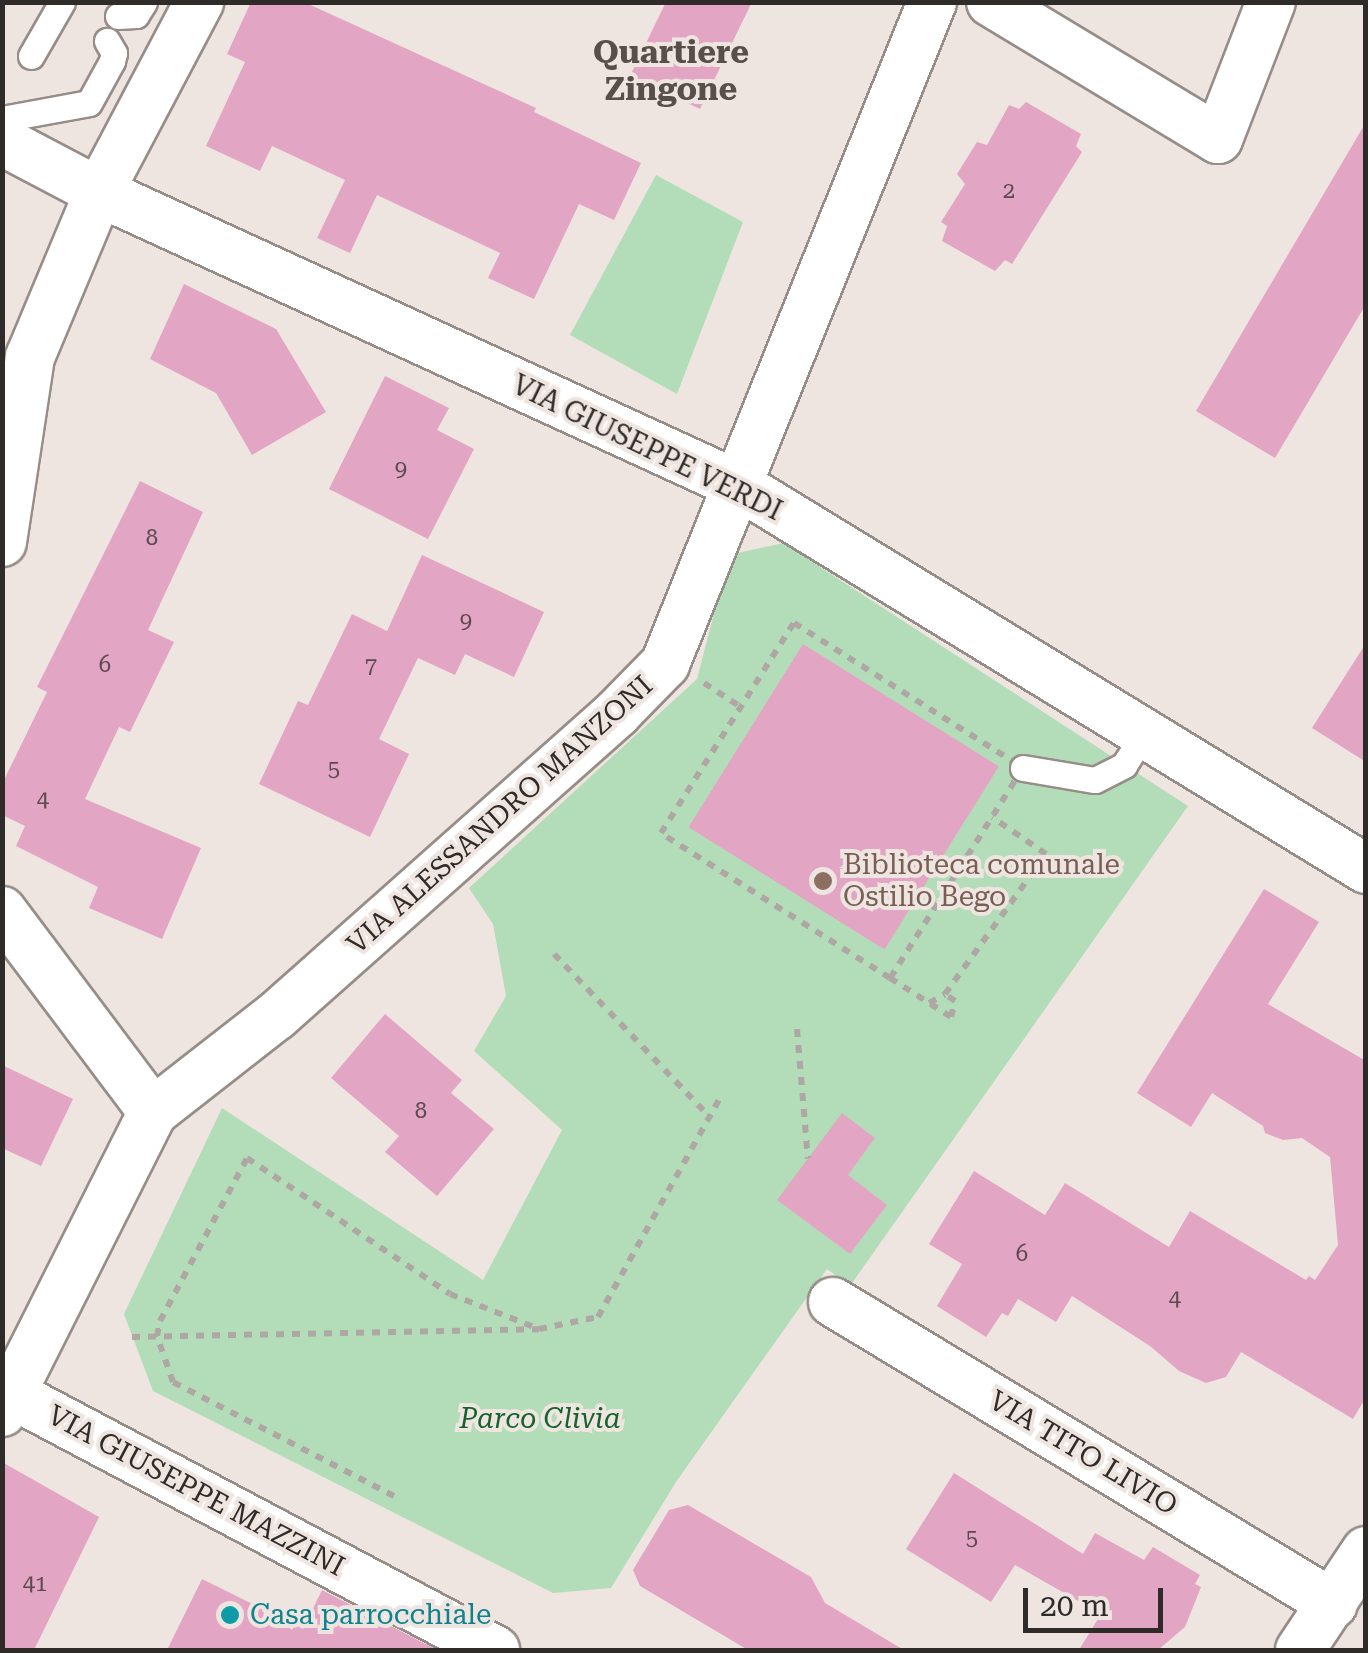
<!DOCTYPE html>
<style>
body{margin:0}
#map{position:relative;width:1368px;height:1653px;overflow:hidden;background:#efe5e0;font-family:"Roboto Serif",serif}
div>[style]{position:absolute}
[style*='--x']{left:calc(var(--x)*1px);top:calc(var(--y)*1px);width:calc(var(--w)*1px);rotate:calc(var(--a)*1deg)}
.green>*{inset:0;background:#b3ddb8}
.building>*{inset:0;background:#e3a5c4;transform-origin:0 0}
.path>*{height:6px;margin-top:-3px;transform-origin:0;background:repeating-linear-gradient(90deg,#aea7a3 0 8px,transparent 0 16px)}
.roads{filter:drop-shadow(2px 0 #968d88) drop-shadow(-2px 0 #968d88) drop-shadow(0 2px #968d88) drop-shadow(0 -2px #968d88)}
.lane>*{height:25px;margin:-12.5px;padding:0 12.5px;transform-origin:12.5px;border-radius:12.5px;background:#fff}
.street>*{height:48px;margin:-24px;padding:0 24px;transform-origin:24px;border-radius:24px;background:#fff}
.dots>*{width:28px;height:28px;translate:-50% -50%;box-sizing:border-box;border:5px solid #efe5e0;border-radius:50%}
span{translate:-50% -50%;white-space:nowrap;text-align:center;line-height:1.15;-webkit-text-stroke:8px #efe5e0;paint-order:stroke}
.number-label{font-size:22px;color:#5b4a50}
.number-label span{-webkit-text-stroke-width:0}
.street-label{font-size:28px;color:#2e2b29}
.education-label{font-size:28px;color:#785e54}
.left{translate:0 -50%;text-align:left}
.park-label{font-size:28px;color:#15632c;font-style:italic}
.culture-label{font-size:28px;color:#0d838f}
.quarter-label{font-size:32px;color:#574f4a;font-weight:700}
.frame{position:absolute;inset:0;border:5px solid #2e2b29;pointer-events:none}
.scale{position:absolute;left:1023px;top:1588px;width:140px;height:45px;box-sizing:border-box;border:5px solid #2e2b29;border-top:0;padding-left:12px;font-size:30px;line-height:35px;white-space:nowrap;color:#2e2b29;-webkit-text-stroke:8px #efe5e0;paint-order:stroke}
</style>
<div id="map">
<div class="green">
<div style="clip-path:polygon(656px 175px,743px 222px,677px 394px,570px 335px)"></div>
<div style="clip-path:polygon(783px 543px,1188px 806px,850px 1286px,827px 1269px,676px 1482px,611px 1588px,553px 1593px,153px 1391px,124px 1314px,222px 1108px,483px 1280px,562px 1130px,474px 1051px,506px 996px,493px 924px,469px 888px,697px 679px,729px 555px)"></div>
</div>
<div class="building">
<div style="clip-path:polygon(251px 2px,304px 2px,536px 108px,534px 112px,641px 163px,614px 220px,579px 204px,534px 299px,488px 278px,500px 253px,377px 195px,350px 253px,317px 238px,345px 180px,272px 146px,260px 171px,206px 146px,245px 62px,227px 54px)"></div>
<div style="clip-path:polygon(666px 2px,752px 2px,700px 109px,630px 76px)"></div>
<div style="clip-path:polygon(1026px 102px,1081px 134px,1076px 146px,1082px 152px,1012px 264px,1005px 260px,995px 271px,942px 241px,947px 226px,941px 222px,965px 184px,957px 174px,977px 142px,987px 145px,1009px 105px,1019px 109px)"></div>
<div style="clip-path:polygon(1366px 122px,1366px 304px,1275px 458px,1196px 411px)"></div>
<div style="clip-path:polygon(184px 284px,276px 329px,326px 412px,252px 455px,216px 393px,150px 359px)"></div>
<div style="clip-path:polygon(385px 376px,449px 408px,437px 430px,474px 449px,428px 539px,329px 489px)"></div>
<div style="clip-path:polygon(140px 481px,203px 512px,148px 630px,174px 642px,130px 732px,119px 727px,85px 799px,201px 848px,162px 939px,89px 908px,98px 887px,16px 846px,25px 826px,2px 815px,2px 784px,47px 692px,37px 687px)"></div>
<div style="clip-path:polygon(422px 555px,544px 612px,514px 677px,465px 654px,455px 675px,418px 658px,379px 739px,409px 754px,370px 837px,259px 784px,298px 701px,308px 705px,352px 614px,387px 631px)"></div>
<div style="clip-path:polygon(1366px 643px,1366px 762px,1312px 728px)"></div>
<div style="left:803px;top:644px;width:231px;height:216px;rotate:32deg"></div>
<div style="clip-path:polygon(1264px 889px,1319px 922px,1268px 1004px,1366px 1061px,1366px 1397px,1353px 1419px,1241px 1352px,1226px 1377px,1206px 1383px,1179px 1371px,1150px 1346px,1072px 1296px,1056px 1322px,1018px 1299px,1008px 1316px,1002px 1313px,986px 1337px,937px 1306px,962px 1264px,929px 1244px,974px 1171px,1045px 1215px,1065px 1183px,1169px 1247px,1190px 1211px,1306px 1280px,1309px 1276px,1315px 1280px,1338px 1245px,1330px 1157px,1302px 1138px,1283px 1140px,1265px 1133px,1263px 1126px,1212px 1093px,1191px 1127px,1137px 1093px)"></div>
<div style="clip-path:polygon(385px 1014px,462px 1080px,451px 1093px,494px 1129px,437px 1196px,385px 1152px,399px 1136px,331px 1078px)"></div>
<div style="clip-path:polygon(2px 1065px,73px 1099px,41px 1166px,2px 1148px)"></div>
<div style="clip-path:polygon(842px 1113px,875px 1138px,848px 1175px,887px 1205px,850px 1254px,777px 1200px)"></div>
<div style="clip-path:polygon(2px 1462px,99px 1517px,34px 1650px,2px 1650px)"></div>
<div style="clip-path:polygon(954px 1473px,1083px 1554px,1095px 1533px,1144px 1560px,1153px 1547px,1200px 1575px,1195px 1584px,1201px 1587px,1185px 1627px,1158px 1650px,1079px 1650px,1101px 1614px,1015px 1565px,991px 1602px,906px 1549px)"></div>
<div style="clip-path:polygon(688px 1505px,811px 1577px,825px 1603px,904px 1650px,748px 1650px,640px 1586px,633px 1570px,669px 1510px)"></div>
<div style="clip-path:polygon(202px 1579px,303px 1629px,322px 1590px,437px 1650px,167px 1650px)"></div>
</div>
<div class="path">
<div style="--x:794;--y:623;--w:271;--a:32.3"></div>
<div style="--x:1023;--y:768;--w:249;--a:122.3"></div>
<div style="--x:890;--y:978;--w:271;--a:-147.7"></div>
<div style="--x:661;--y:833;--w:249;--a:-57.7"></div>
<div style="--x:704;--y:683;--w:44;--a:33"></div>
<div style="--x:554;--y:954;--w:226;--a:46.3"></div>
<div style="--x:890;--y:978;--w:72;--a:32.6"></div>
<div style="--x:951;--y:1017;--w:16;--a:-76"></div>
<div style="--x:955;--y:1001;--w:12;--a:-145"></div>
<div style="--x:929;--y:1003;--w:18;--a:-29"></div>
<div style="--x:945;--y:994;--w:173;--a:-54.2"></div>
<div style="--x:1046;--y:854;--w:65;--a:-145.6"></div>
<div style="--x:797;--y:1029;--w:130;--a:85.2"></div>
<div style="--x:132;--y:1337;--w:407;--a:-1.1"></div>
<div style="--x:539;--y:1329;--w:60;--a:-11.5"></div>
<div style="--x:598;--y:1317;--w:255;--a:-60.9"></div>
<div style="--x:394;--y:1496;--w:249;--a:-152.7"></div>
<div style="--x:173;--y:1382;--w:49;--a:-109.2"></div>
<div style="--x:157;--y:1336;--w:15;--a:-79"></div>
<div style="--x:160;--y:1321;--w:185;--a:-61.9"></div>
<div style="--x:247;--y:1158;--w:244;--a:33.8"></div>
<div style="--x:450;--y:1294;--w:96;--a:21.5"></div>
</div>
<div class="roads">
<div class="lane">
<div style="--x:118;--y:16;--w:18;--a:-3"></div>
<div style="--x:136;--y:15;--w:15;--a:-58"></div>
<div style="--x:31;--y:56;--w:62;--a:-60.1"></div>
<div style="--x:2;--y:119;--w:88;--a:-10.4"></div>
<div style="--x:89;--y:103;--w:48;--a:-61.3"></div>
<div style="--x:112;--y:61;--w:8;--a:-76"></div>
<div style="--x:114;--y:53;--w:14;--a:-120"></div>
<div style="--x:1023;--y:768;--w:73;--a:9.5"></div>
<div style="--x:1095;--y:780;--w:33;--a:-27"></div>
<div style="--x:1124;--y:765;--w:37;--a:-57"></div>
</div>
<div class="street">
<div style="--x:991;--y:2;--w:265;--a:31.1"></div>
<div style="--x:1218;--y:139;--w:147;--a:-68.9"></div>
<div style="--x:2;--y:141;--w:110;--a:27.7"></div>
<div style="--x:99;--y:192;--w:703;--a:24.63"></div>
<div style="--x:738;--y:485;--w:736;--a:31.44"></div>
<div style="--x:2;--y:542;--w:187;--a:-81.4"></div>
<div style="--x:30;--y:357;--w:179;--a:-67.3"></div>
<div style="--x:99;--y:192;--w:215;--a:-62.2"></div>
<div style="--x:2;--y:911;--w:251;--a:53.1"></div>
<div style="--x:833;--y:1302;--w:584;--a:31.13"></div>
<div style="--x:2;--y:1389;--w:558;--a:27.9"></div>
<div style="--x:2;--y:1412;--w:336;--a:-63.3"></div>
<div style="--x:153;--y:1112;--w:156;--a:-38"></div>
<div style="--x:276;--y:1016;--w:456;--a:-41.6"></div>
<div style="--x:617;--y:713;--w:69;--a:-45.6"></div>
<div style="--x:665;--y:664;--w:714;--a:-68.03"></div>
<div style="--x:1300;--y:1650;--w:119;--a:-56.3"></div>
</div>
</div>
<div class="dots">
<div style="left:823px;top:881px;background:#8d6e63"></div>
<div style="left:230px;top:1615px;background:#0f9aa8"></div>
</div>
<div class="number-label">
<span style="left:1009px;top:191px">2</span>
<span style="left:401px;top:469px">9</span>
<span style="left:152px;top:538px">8</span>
<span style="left:466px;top:621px">9</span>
<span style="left:105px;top:665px">6</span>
<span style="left:371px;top:666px">7</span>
<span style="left:334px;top:769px">5</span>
<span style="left:43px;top:800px">4</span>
<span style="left:421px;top:1111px">8</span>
<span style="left:1022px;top:1254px">6</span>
<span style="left:1175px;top:1299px">4</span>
<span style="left:972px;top:1538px">5</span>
<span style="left:35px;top:1584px">41</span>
</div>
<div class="street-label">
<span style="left:647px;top:448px;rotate:26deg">VIA GIUSEPPE VERDI</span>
<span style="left:500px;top:815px;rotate:-42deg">VIA ALESSANDRO MANZONI</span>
<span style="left:1083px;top:1453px;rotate:31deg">VIA TITO LIVIO</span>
<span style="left:196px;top:1491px;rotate:28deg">VIA GIUSEPPE MAZZINI</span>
</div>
<div class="education-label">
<span class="left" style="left:843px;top:881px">Biblioteca comunale<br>Ostilio Bego</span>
</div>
<div class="park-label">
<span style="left:540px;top:1419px">Parco Clivia</span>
</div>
<div class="culture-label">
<span class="left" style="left:250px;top:1615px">Casa parrocchiale</span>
</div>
<div class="quarter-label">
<span style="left:671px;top:71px">Quartiere<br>Zingone</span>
</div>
<div class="frame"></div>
<div class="scale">20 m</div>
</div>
